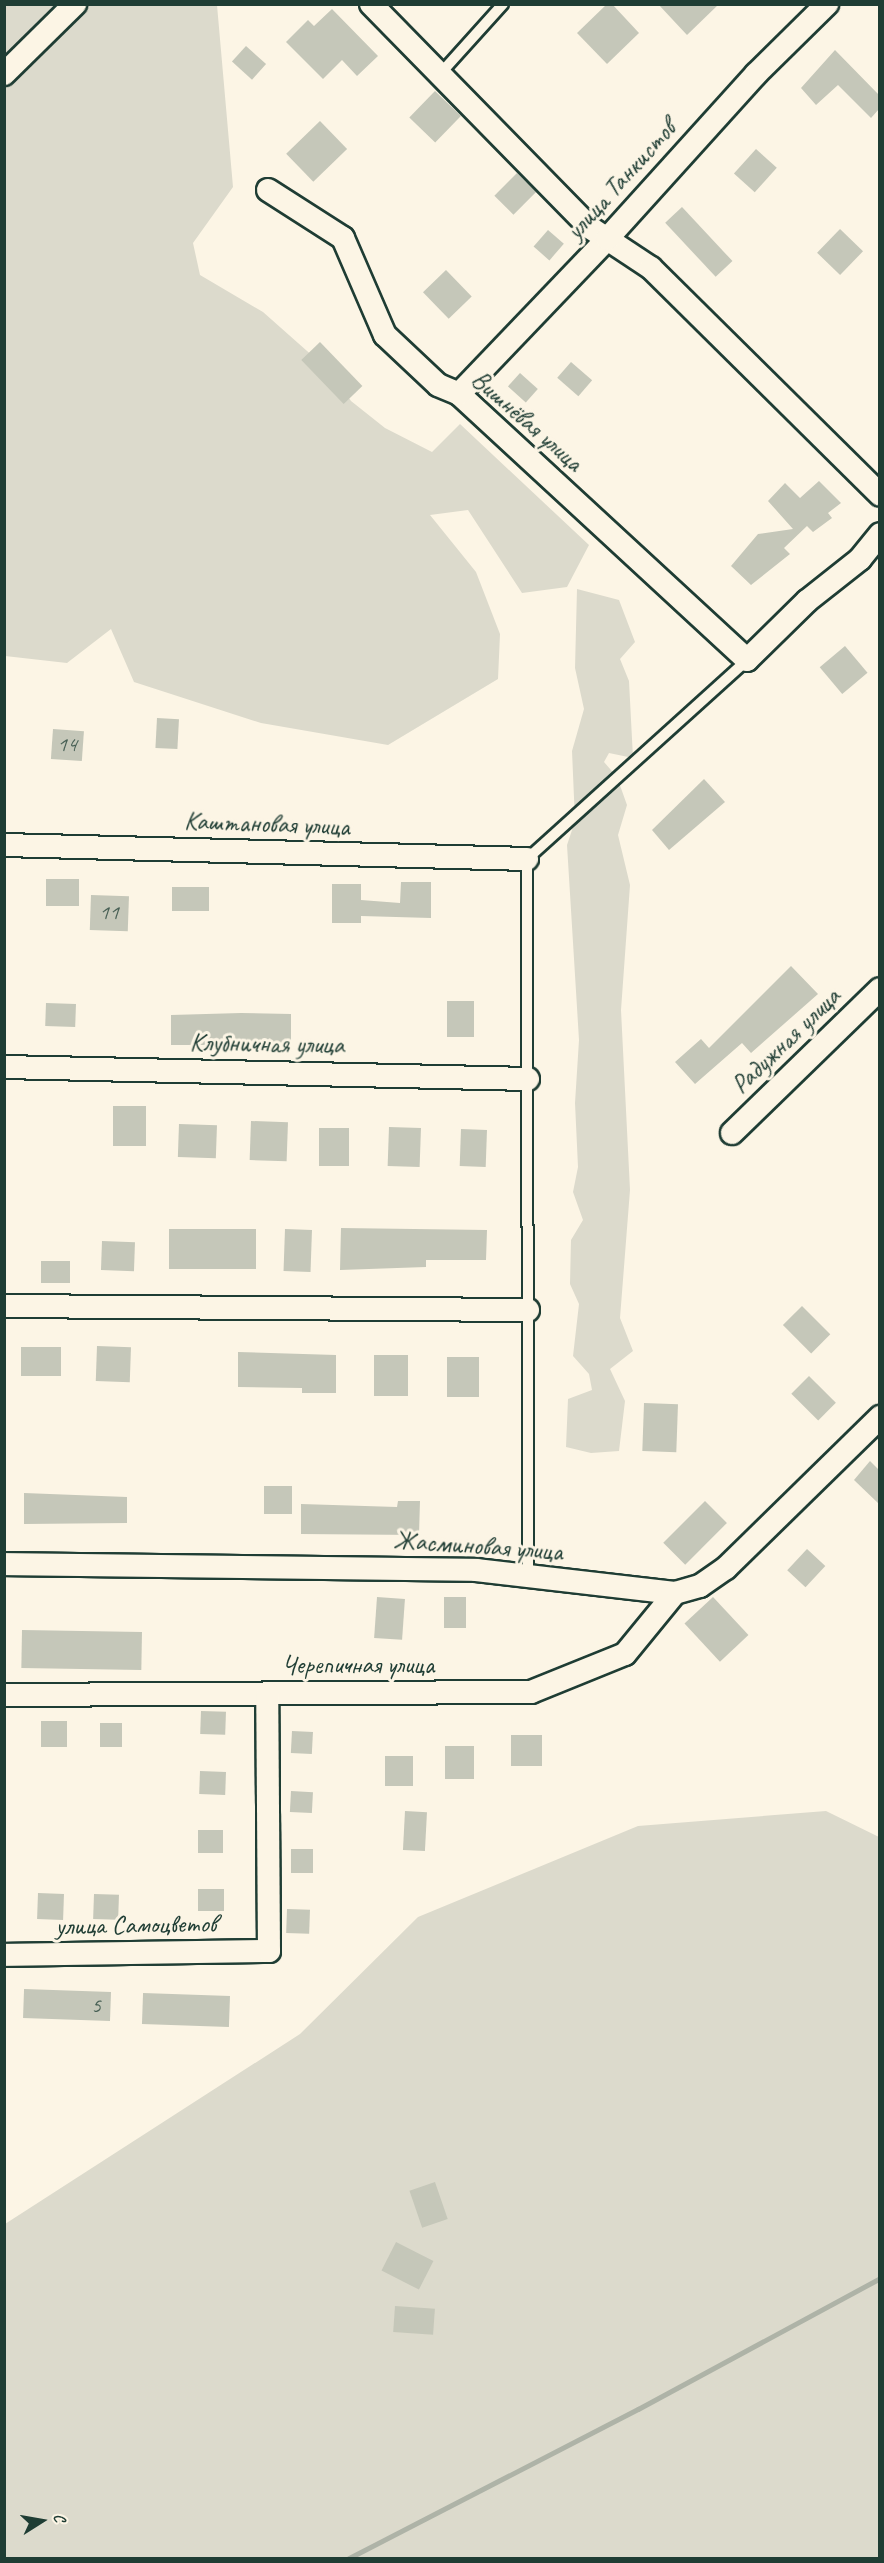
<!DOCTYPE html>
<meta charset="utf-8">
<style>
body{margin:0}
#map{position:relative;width:884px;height:2563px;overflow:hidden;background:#fcf5e5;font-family:Caveat,sans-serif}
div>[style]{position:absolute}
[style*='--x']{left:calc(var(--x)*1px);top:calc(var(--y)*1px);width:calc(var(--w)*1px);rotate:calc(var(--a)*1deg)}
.green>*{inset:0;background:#dcdacc}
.stream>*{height:5px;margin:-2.5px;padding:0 2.5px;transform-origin:2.5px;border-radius:2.5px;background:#aeb3a7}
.building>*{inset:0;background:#c5c7b9;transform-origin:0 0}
.roads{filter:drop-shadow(2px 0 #1f3d34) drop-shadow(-2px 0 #1f3d34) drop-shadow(0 2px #1f3d34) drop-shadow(0 -2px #1f3d34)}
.lane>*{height:10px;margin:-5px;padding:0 5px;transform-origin:5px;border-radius:5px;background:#fcf5e5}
.street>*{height:22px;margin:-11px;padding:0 11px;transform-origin:11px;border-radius:11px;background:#fcf5e5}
span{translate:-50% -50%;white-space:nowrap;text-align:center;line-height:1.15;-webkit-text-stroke:6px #fcf5e5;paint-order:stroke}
.number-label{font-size:22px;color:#486055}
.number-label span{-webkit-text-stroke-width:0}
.street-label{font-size:26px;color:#1f3d34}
.frame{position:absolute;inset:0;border:6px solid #1f3d34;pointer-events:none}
.north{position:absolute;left:12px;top:2491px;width:60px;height:60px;-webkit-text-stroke:4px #fcf5e5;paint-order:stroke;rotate:79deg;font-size:16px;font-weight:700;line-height:24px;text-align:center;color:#1f3d34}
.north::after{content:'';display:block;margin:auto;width:21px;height:27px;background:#1f3d34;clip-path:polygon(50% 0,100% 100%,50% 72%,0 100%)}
</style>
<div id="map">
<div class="green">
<div style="clip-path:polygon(5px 5px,217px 5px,233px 187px,193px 243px,200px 275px,263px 312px,333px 374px,351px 401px,385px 428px,432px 452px,460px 424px,589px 545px,567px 587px,522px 593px,468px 510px,430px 515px,476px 572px,500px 634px,498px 679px,388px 745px,261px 723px,134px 682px,111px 629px,67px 663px,5px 656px)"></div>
<div style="clip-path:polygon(577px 589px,619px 600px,635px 642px,620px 659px,629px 681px,633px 758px,609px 753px,604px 762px,617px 777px,627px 805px,618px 835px,630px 885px,621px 1010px,630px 1190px,620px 1318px,633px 1351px,610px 1369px,625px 1401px,619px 1451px,591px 1453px,566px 1447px,568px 1399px,592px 1390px,589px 1374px,573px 1356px,579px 1304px,570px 1284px,571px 1240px,583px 1220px,573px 1192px,578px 1167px,575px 1103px,579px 1040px,567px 845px,575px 821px,572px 751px,584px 709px,575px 668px)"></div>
<div style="clip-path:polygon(826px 1811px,879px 1837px,879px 2558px,5px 2558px,5px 2224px,300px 2034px,418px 1917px,638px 1826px)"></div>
</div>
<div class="stream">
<div style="--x:349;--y:2558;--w:325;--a:-27.3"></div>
<div style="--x:638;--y:2409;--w:275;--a:-28.4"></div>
</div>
<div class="building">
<div style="clip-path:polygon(607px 4px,612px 4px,639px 33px,607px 64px,577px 33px)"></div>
<div style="clip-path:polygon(658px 4px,719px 4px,687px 35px)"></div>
<div style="clip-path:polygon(332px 9px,378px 56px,357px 76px,342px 60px,323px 79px,286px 42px,308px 20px,314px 26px)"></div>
<div style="left:246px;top:46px;width:27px;height:21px;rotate:42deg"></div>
<div style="clip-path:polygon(835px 50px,879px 95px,879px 109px,871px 118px,838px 85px,816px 105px,801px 88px)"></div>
<div style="left:435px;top:91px;width:36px;height:37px;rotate:44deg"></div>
<div style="left:320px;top:121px;width:39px;height:47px;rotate:46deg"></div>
<div style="left:756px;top:149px;width:28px;height:33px;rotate:42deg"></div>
<div style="left:517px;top:173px;width:27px;height:32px;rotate:45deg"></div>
<div style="left:682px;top:207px;width:74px;height:23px;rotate:47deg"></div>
<div style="left:840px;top:229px;width:32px;height:33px;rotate:44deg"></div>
<div style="left:548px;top:230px;width:21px;height:22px;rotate:41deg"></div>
<div style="left:446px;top:270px;width:37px;height:32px;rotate:46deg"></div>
<div style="left:320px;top:342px;width:61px;height:26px;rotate:46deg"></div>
<div style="left:571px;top:362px;width:28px;height:21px;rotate:41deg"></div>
<div style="left:520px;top:373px;width:24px;height:18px;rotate:42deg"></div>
<div style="clip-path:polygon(819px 481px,841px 503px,828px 513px,832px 518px,813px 532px,807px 526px,784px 548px,790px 554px,751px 585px,731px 566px,758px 534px,793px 529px,768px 501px,785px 483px,800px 498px)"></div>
<div style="left:845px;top:646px;width:35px;height:33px;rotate:50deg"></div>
<div style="left:157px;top:718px;width:22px;height:30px;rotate:3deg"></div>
<div style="left:53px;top:729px;width:31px;height:30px;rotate:4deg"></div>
<div style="clip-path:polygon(704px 779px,725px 802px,669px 850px,652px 830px)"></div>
<div style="left:46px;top:879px;width:33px;height:27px"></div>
<div style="clip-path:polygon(401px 882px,431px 882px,431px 918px,361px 916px,361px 923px,332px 923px,332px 884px,361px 884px,361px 900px,400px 903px)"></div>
<div style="left:172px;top:887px;width:37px;height:24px"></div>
<div style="left:91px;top:895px;width:38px;height:35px;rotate:2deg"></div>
<div style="clip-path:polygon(791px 966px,818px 994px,751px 1053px,742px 1043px,695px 1084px,675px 1062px,701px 1039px,709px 1048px)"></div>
<div style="left:447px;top:1001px;width:27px;height:36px"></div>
<div style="left:46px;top:1003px;width:30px;height:23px;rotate:2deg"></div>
<div style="clip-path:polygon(241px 1013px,291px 1014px,291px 1045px,171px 1045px,171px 1015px)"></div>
<div style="left:113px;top:1106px;width:33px;height:40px"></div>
<div style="left:251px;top:1121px;width:37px;height:39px;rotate:2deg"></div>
<div style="left:179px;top:1124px;width:38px;height:33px;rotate:2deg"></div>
<div style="left:389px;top:1127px;width:32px;height:39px;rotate:2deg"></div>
<div style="left:319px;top:1128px;width:30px;height:38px"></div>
<div style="left:461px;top:1129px;width:26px;height:37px;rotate:2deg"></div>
<div style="clip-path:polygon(341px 1228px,487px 1230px,486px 1260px,426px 1260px,426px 1267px,340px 1270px)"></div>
<div style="left:169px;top:1229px;width:87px;height:40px"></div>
<div style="left:285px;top:1229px;width:27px;height:42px;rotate:2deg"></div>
<div style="left:102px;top:1241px;width:33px;height:29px;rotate:2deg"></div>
<div style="left:41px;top:1261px;width:29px;height:22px"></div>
<div style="left:802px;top:1306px;width:40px;height:27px;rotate:45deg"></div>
<div style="left:97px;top:1346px;width:34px;height:35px;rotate:2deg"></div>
<div style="left:21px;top:1347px;width:40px;height:29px"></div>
<div style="clip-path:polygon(238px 1352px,336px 1355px,336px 1393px,302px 1393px,302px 1388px,238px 1387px)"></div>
<div style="left:374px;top:1355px;width:34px;height:41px"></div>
<div style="left:447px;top:1357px;width:32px;height:40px"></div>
<div style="left:809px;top:1376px;width:38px;height:25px;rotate:45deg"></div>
<div style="left:644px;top:1403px;width:34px;height:48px;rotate:2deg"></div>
<div style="clip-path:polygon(870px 1461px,879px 1470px,879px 1504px,854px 1480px)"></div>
<div style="left:264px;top:1486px;width:28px;height:28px"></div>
<div style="clip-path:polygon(24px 1493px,127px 1497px,127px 1523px,24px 1524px)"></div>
<div style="clip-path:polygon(398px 1501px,420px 1501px,419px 1535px,301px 1534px,301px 1504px,397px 1507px)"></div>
<div style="left:705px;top:1501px;width:31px;height:59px;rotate:45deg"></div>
<div style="left:807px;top:1549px;width:25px;height:29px;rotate:43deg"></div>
<div style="left:377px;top:1597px;width:28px;height:41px;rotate:4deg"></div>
<div style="left:444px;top:1597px;width:22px;height:31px"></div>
<div style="left:713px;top:1597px;width:52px;height:39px;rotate:47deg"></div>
<div style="left:22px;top:1630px;width:120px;height:38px;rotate:1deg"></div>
<div style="left:201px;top:1711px;width:25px;height:23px;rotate:2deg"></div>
<div style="left:41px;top:1721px;width:26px;height:26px"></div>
<div style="left:100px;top:1723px;width:22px;height:24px"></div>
<div style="left:292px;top:1731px;width:21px;height:22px;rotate:3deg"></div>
<div style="left:511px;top:1735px;width:31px;height:31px"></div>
<div style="left:445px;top:1746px;width:29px;height:33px"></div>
<div style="left:385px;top:1756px;width:28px;height:30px"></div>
<div style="left:200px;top:1771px;width:26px;height:23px;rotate:2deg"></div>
<div style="left:291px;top:1791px;width:22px;height:21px;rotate:3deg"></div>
<div style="left:405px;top:1811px;width:22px;height:39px;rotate:3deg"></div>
<div style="left:198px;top:1830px;width:25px;height:23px"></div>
<div style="left:291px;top:1849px;width:22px;height:24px"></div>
<div style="left:198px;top:1889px;width:26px;height:22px"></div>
<div style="left:38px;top:1893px;width:26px;height:26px;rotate:2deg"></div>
<div style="left:94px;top:1894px;width:25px;height:25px;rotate:2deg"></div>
<div style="left:287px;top:1909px;width:23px;height:24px;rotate:2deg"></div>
<div style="left:111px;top:1992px;width:29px;height:87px;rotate:92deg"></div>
<div style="left:230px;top:1996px;width:31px;height:87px;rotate:92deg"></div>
<div style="left:435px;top:2182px;width:39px;height:27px;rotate:71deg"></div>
<div style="left:396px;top:2242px;width:42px;height:32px;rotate:27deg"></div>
<div style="left:395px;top:2306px;width:40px;height:26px;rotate:4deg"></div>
</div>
<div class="roads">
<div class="lane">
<div style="--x:440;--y:74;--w:94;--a:-48"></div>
<div style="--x:528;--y:1576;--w:717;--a:-90.08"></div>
<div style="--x:527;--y:859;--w:297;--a:-42.1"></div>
</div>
<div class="street">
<div style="--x:371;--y:4;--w:312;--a:45.6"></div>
<div style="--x:589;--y:227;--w:74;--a:33.5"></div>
<div style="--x:651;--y:268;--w:322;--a:44.7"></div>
<div style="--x:4;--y:74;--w:100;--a:-44.6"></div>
<div style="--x:268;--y:190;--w:89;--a:32.6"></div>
<div style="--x:343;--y:238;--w:106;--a:66.6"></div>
<div style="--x:385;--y:335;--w:73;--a:43.3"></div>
<div style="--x:438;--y:385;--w:23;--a:23"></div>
<div style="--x:459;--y:394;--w:392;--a:42.7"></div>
<div style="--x:747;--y:660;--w:84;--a:-44.5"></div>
<div style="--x:807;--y:601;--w:68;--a:-38.4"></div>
<div style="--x:860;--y:559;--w:32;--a:-51"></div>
<div style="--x:459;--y:394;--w:214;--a:-46.3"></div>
<div style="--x:607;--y:239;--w:222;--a:-47.9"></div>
<div style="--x:756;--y:74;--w:100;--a:-44.6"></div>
<div style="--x:4;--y:845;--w:523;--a:1.53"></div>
<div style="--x:4;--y:1067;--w:524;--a:1.31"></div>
<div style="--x:732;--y:1133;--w:206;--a:-44.2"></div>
<div style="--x:4;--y:1306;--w:524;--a:0.44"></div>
<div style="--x:4;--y:1564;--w:472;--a:0.7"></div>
<div style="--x:476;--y:1570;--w:200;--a:6.6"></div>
<div style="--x:675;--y:1593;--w:26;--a:-16"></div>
<div style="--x:700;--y:1586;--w:32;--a:-35"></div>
<div style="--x:726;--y:1568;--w:216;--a:-44.4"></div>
<div style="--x:4;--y:1695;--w:527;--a:-0.33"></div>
<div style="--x:531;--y:1692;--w:101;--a:-22"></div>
<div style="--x:625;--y:1654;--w:79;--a:-50.7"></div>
<div style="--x:4;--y:1955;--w:265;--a:-0.9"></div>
<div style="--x:269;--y:1951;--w:257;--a:-90.4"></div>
</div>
</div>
<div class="number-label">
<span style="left:67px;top:745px">14</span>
<span style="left:109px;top:913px">11</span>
<span style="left:96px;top:2006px">5</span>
</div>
<div class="street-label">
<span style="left:621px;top:180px;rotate:-48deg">улица Танкистов</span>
<span style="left:527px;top:421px;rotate:41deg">Вишнёвая улица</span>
<span style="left:267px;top:824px;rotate:2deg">Каштановая улица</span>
<span style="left:786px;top:1041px;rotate:-44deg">Радужная улица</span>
<span style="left:267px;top:1044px;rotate:1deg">Клубничная улица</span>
<span style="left:478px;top:1546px;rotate:4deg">Жасминовая улица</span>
<span style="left:358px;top:1665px">Черепичная улица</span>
<span style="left:136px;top:1925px;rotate:-1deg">улица Самоцветов</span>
</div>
<div class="frame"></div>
<div class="north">С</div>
</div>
